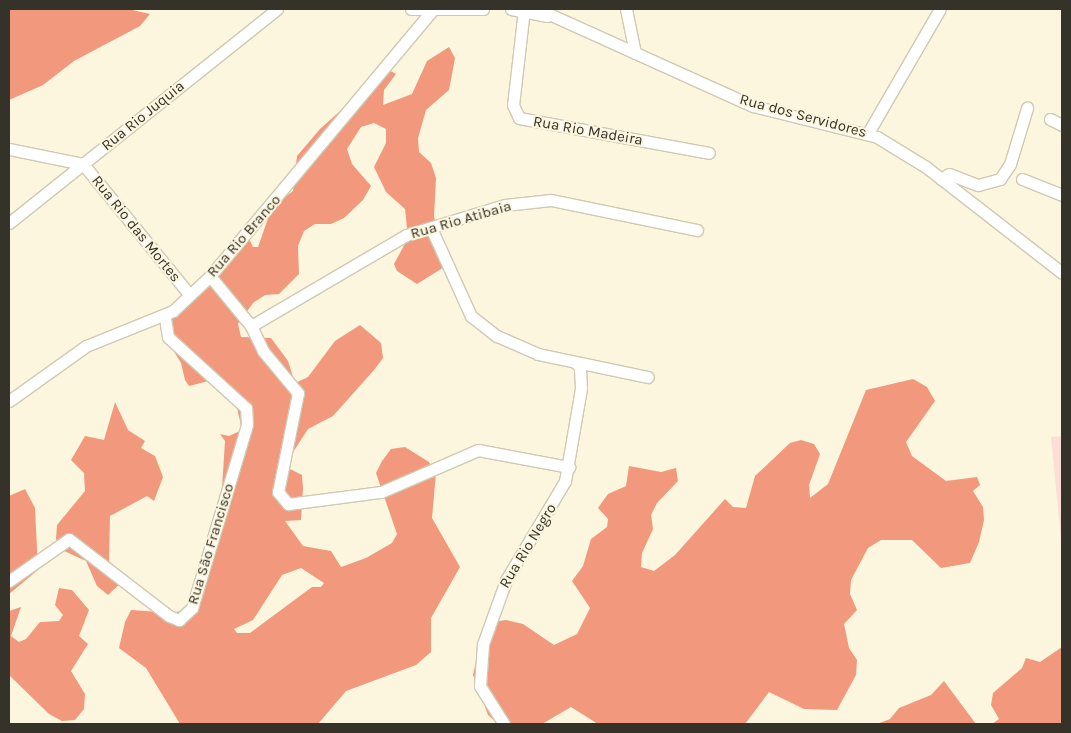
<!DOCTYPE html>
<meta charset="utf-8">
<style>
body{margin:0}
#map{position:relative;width:1071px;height:733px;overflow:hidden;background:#fcf6df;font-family:Karla,sans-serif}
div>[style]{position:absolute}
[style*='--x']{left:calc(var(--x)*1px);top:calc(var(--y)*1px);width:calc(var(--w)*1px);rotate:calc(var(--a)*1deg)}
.green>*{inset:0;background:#fbdfd6}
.forest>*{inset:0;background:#f2987c}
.roads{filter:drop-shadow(1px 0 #cfc9b3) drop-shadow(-1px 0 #cfc9b3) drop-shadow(0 1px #cfc9b3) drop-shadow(0 -1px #cfc9b3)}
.minor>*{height:11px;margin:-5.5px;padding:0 5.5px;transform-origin:5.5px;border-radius:5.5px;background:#fff}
span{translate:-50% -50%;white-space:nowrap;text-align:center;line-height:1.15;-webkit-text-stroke:4px #fcf6df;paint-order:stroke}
.street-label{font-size:15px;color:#343229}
.frame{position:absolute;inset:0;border:10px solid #343229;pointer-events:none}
</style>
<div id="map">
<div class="green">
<div style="clip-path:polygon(1062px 436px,1062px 550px,1051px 437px)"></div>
</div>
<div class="forest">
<div style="clip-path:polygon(9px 9px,128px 9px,150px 14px,140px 26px,74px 61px,43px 85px,9px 100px)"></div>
<div style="clip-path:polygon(evenodd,449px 47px,455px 58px,449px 90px,426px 110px,418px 138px,419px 152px,431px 163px,436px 178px,434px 217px,449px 264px,417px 284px,397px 271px,394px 264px,408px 238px,405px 209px,386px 192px,374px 167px,386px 143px,386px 129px,374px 123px,361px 127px,347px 149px,352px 164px,371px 186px,363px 200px,344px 218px,331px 224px,315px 224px,304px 231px,298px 246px,299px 274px,279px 294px,265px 295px,253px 303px,238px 324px,241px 337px,271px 338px,288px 361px,295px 383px,308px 377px,335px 341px,360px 325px,381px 343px,383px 358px,374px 370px,333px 416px,308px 429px,284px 466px,302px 475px,303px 489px,301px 520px,285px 521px,303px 546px,331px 551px,341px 567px,366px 558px,392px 543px,397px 534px,376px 473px,382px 461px,391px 449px,405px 447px,429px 462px,436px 473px,432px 518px,460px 567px,431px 618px,431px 652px,416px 665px,346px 691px,318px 724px,180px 724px,146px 668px,119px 648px,125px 622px,131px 610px,173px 613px,186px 609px,205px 586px,222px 488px,225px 441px,220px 434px,229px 436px,242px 430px,232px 386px,216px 379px,189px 386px,185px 380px,181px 363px,164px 335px,173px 307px,192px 285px,215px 277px,247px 234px,253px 247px,258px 247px,272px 207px,293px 191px,297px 156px,320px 129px,387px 69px,396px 74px,384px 90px,383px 105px,412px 94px,427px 61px,449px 47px,301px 568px,324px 583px,321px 587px,312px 587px,250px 633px,237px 633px,234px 629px,253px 620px,282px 575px,301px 568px)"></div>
<div style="clip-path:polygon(913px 379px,927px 387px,935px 401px,906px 442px,912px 456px,946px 481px,977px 477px,980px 485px,973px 491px,983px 507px,984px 520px,979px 542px,970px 563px,941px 568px,912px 540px,881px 540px,868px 548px,851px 580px,850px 594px,857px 610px,844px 624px,849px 648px,857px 660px,856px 675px,837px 710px,804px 709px,769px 692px,745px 724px,598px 724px,571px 707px,542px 724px,498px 724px,488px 715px,473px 675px,482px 635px,492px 622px,506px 620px,523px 624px,554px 645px,577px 634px,590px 608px,572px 581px,583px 566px,591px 539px,607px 527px,608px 519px,598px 508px,608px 494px,626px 486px,629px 466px,661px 472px,676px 468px,678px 481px,657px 503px,651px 515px,653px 529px,642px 553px,641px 567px,654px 571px,675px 555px,725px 499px,733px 507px,746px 508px,755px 476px,790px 443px,801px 440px,814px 444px,820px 454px,809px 485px,810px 498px,828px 484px,866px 390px)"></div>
<div style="clip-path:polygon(115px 402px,128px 430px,145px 441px,141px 448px,155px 456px,163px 477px,154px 501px,147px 496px,110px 516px,109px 561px,126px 578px,108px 595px,97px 586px,86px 561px,62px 550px,56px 539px,57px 525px,85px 491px,84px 473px,71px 460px,85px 436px,104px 440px)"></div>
<div style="clip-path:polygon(25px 489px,35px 508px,38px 570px,9px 594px,9px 496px)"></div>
<div style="clip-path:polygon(59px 588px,72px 590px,89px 610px,79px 636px,88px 644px,71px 671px,85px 694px,84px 709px,75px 720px,62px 721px,49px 714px,9px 675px,9px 611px,21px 607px,11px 636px,19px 642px,26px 639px,40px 622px,59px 621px,63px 615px,55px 605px)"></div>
<div style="clip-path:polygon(1062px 647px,1062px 724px,992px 724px,999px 719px,991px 705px,993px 693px,1022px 668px,1026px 658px,1040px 662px)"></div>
<div style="clip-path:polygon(944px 681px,976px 724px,877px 724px,890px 719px,899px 708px,931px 695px)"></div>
</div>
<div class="roads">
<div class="minor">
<div style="--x:411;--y:9;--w:72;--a:0"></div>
<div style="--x:511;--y:9;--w:37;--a:11"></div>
<div style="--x:524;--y:9;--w:97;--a:96.5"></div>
<div style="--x:513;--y:105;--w:14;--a:65"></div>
<div style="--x:519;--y:118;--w:193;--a:10.4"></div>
<div style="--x:538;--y:9;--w:236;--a:24.3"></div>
<div style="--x:753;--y:106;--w:128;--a:14"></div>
<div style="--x:877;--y:137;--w:57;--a:31.5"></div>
<div style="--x:926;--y:167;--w:172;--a:37.9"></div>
<div style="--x:626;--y:9;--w:45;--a:78.4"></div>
<div style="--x:1050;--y:119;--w:13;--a:27"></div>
<div style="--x:868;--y:133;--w:143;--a:-59.9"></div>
<div style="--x:9;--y:149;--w:76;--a:11.5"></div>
<div style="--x:83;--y:164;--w:168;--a:50.8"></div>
<div style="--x:941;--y:179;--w:9;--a:-32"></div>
<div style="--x:949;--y:174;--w:31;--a:21"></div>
<div style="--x:978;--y:185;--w:23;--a:-15"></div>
<div style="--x:1000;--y:179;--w:18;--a:-56"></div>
<div style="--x:1010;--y:164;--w:59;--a:-73.1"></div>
<div style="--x:1022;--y:179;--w:43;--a:21.8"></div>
<div style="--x:9;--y:223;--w:343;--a:-38.6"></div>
<div style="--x:431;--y:228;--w:97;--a:65.6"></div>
<div style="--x:471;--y:316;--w:33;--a:38"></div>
<div style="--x:497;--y:336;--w:45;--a:23.7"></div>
<div style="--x:538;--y:354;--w:112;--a:11.8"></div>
<div style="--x:210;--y:276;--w:65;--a:50.6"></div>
<div style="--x:251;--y:326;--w:180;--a:-30.4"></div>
<div style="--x:406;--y:235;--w:103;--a:-16.9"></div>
<div style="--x:505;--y:205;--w:46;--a:-6.2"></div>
<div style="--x:551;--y:200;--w:149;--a:11.6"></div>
<div style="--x:251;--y:326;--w:28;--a:64"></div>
<div style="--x:263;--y:351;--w:55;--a:50.2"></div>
<div style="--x:298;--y:393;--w:101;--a:101.4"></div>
<div style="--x:278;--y:492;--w:16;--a:50"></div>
<div style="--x:288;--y:504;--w:94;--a:-7.4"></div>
<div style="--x:381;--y:492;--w:106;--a:-23.4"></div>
<div style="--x:478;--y:450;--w:93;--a:10.6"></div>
<div style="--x:9;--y:401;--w:95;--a:-35.5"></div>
<div style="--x:86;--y:346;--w:94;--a:-21.9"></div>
<div style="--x:173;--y:311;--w:51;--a:-43.4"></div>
<div style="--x:210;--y:276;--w:344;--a:-50.1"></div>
<div style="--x:9;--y:581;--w:73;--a:-35"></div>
<div style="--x:69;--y:539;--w:126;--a:37.6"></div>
<div style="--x:169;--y:616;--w:11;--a:22"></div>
<div style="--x:179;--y:620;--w:18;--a:-43"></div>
<div style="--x:192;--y:608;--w:191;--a:-73.3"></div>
<div style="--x:247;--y:425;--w:17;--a:-93"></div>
<div style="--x:246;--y:408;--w:105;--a:-137.7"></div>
<div style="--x:168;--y:337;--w:20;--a:-99"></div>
<div style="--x:504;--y:724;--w:45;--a:-122.3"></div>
<div style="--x:480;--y:686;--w:42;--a:-85.9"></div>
<div style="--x:483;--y:644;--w:68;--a:-70.2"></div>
<div style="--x:506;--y:580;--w:115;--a:-59.2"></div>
<div style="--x:565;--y:481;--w:94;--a:-80.2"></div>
<div style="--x:581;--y:388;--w:21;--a:-93"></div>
<div style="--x:580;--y:367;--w:7;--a:-135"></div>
</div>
</div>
<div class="street-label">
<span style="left:143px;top:116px;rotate:-39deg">Rua Rio Juquia</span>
<span style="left:803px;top:116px;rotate:15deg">Rua dos Servidores</span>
<span style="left:588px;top:131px;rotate:10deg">Rua Rio Madeira</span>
<span style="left:461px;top:220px;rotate:-16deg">Rua Rio Atibaia</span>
<span style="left:136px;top:229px;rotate:51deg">Rua Rio das Mortes</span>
<span style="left:244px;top:236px;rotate:-49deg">Rua Rio Branco</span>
<span style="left:211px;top:544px;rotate:-73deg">Rua São Francisco</span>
<span style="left:528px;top:546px;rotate:-59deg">Rua Rio Negro</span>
</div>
<div class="frame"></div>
</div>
